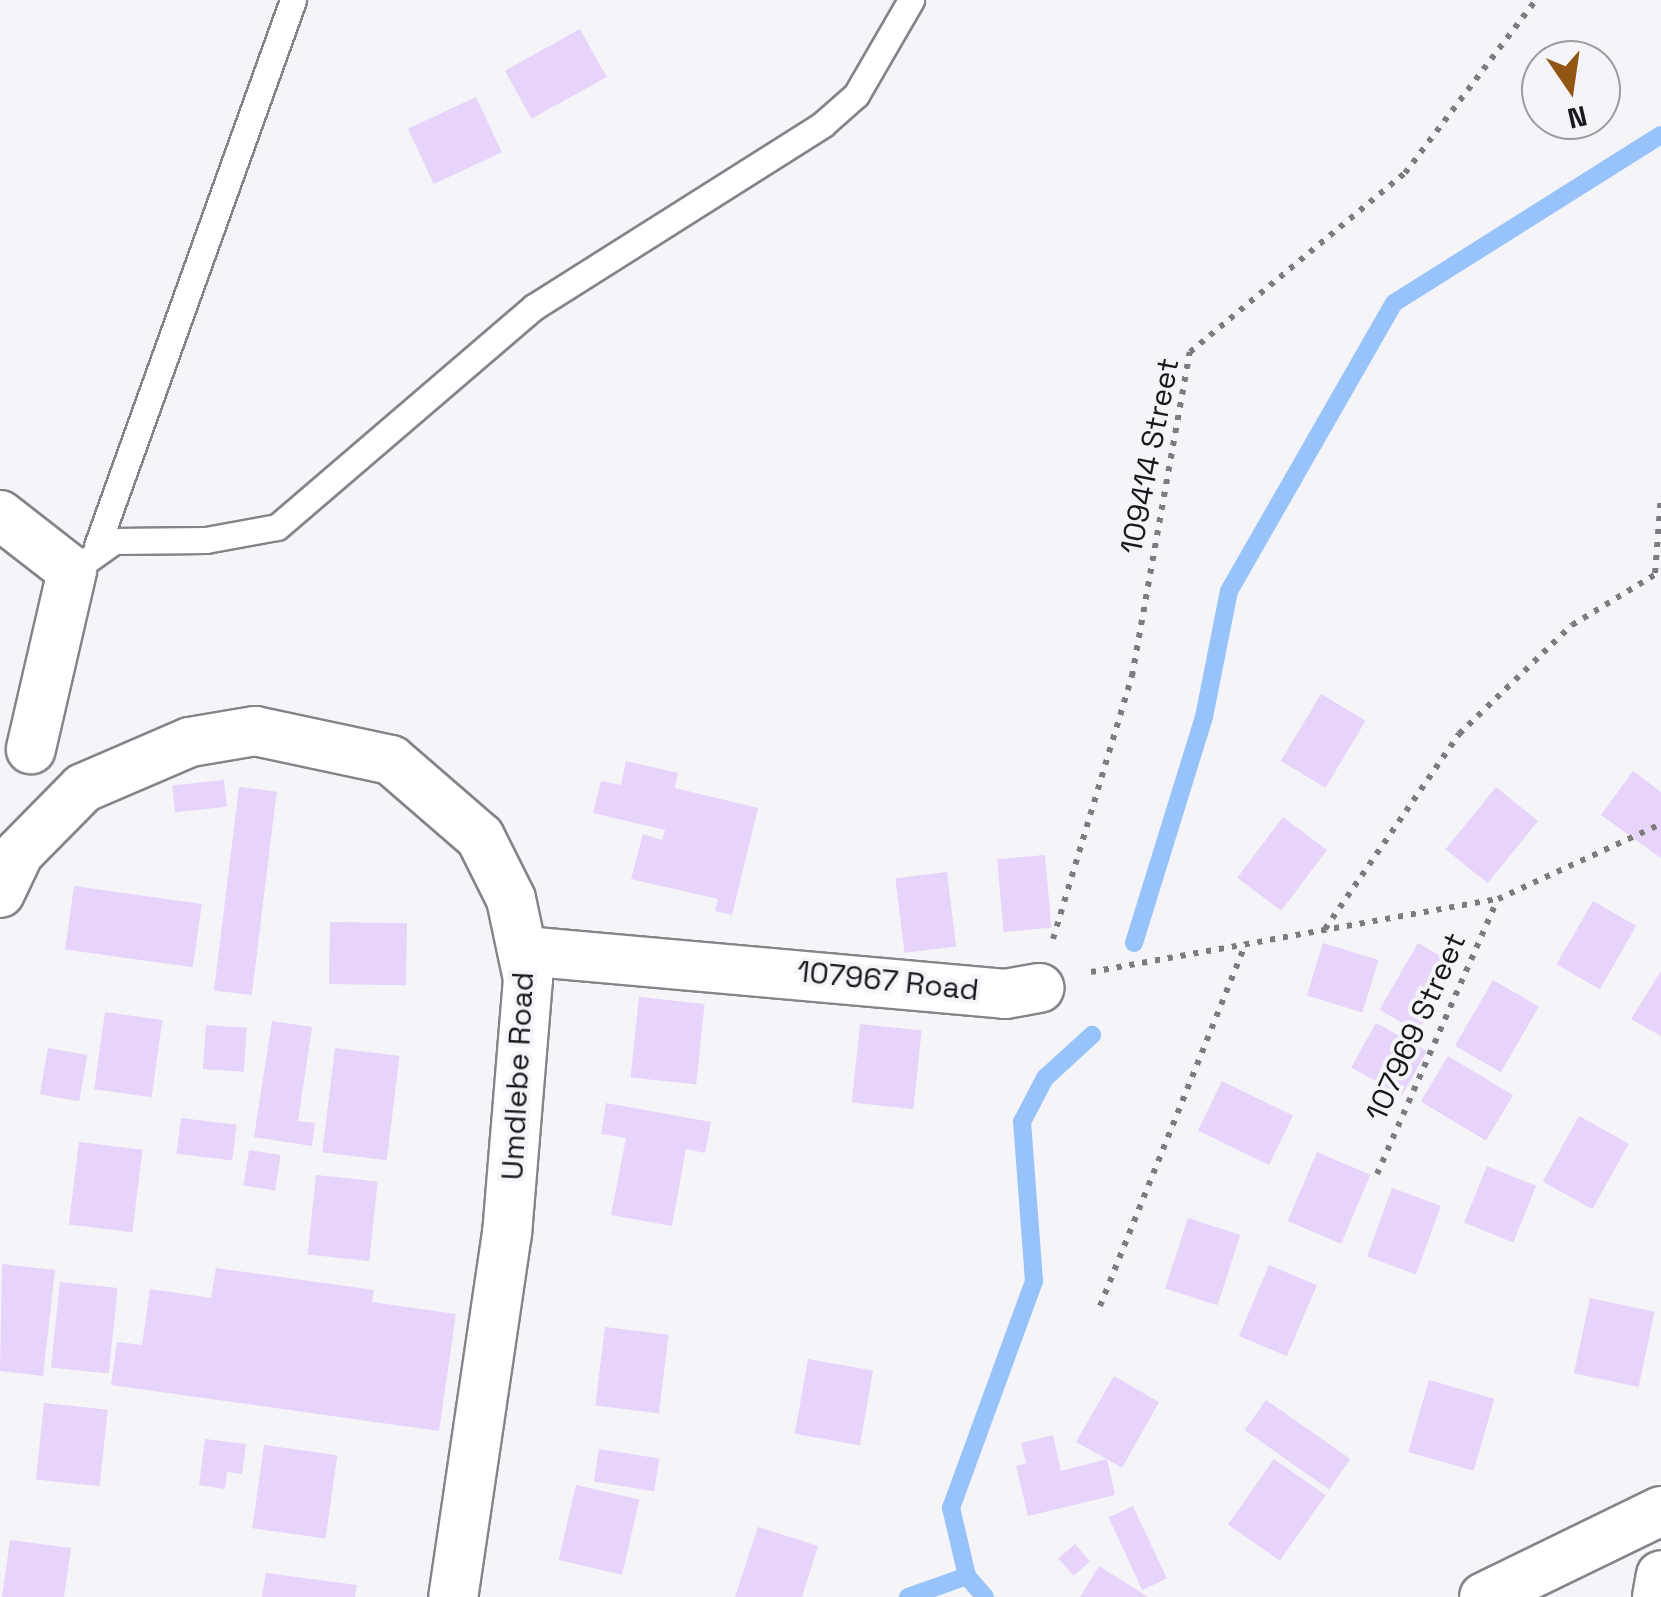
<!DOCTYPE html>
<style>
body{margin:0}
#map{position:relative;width:1661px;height:1597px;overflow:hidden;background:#f4f4f9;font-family:"Space Grotesk",sans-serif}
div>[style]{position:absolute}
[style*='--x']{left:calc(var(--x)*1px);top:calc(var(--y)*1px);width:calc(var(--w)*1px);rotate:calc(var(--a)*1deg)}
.stream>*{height:18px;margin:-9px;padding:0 9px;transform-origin:9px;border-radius:9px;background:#98c2fa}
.building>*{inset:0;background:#e6d4fa;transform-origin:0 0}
.path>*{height:6px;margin-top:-3px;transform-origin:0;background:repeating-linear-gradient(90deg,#7c7c7f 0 5px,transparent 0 13px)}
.roads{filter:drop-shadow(2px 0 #848589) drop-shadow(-2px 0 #848589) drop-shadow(0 2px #848589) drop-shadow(0 -2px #848589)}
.lane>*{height:25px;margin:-12.5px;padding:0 12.5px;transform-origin:12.5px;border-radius:12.5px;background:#fff}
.street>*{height:48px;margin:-24px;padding:0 24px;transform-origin:24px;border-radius:24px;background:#fff}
span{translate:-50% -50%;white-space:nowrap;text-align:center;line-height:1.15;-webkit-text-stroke:8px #f4f4f9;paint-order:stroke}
.street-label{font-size:30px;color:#18191a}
.north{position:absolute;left:1521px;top:40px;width:100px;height:100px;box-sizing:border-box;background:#f4f4f9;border:2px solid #9c9ca0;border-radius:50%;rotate:167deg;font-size:28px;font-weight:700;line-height:40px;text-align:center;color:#18191a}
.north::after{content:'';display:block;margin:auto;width:35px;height:45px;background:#905612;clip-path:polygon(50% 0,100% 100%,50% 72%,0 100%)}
</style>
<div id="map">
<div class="stream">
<div style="--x:1134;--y:943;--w:237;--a:-72.8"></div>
<div style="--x:1204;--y:717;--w:128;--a:-78.8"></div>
<div style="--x:1229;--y:591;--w:332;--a:-60.2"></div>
<div style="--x:1394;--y:303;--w:315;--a:-32.2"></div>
<div style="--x:908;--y:1597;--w:63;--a:-19.6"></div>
<div style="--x:985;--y:1597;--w:28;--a:-131"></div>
<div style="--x:967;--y:1576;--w:70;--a:-103.2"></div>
<div style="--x:951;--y:1508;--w:242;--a:-69.9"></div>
<div style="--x:1034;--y:1281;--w:159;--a:-94.3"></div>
<div style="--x:1022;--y:1122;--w:50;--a:-62.4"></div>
<div style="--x:1045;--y:1078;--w:64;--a:-42.5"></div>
</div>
<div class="building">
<div style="left:580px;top:29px;width:55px;height:86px;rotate:61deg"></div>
<div style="left:476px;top:97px;width:61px;height:75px;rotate:65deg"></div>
<div style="left:1321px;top:694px;width:52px;height:78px;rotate:31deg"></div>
<div style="clip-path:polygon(626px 761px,678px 773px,675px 788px,758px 808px,732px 915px,715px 911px,718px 899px,631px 879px,643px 834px,662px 840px,665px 830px,593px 813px,601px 781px,621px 785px)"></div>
<div style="clip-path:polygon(1633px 771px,1661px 792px,1661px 858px,1601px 815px)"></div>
<div style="left:224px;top:780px;width:27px;height:52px;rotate:84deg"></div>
<div style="left:239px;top:787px;width:38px;height:205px;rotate:7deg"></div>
<div style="left:1496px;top:787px;width:54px;height:80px;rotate:39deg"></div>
<div style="left:1283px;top:817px;width:55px;height:76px;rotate:37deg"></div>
<div style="left:1045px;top:855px;width:73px;height:48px;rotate:85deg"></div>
<div style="left:947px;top:872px;width:75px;height:52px;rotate:83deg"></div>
<div style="left:74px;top:886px;width:129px;height:64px;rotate:8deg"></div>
<div style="left:1593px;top:901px;width:50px;height:73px;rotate:30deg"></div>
<div style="left:330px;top:922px;width:77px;height:62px;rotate:1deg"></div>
<div style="left:1323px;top:943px;width:58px;height:55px;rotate:17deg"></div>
<div style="left:1418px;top:943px;width:44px;height:77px;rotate:30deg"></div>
<div style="clip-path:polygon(1661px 971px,1661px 1036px,1631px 1019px)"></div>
<div style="left:1493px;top:980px;width:53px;height:76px;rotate:30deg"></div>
<div style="left:639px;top:997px;width:66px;height:81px;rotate:6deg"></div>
<div style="left:105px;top:1012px;width:58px;height:78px;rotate:8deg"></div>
<div style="clip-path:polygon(272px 1021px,312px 1027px,298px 1121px,315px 1123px,312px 1146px,254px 1137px)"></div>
<div style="left:1376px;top:1023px;width:58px;height:51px;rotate:29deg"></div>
<div style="left:860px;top:1024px;width:62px;height:79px;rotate:6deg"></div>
<div style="left:206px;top:1025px;width:41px;height:44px;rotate:4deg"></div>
<div style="left:48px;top:1048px;width:40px;height:47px;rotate:10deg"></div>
<div style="left:335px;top:1048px;width:65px;height:105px;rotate:7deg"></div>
<div style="left:1448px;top:1056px;width:76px;height:53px;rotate:31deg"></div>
<div style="left:1222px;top:1081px;width:79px;height:55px;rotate:26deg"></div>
<div style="clip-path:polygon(606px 1103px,711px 1122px,705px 1153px,686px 1149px,672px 1226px,611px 1215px,626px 1138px,601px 1134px)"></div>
<div style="left:1579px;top:1116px;width:57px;height:75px;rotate:29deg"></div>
<div style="left:181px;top:1118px;width:56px;height:36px;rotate:7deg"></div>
<div style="left:79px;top:1142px;width:64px;height:83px;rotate:7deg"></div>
<div style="left:249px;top:1150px;width:32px;height:36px;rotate:9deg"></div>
<div style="left:1317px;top:1152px;width:58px;height:75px;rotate:23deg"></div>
<div style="left:1487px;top:1166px;width:53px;height:61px;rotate:22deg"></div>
<div style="left:316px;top:1175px;width:62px;height:80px;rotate:6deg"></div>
<div style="left:1392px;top:1188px;width:52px;height:73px;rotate:20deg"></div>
<div style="left:1188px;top:1218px;width:55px;height:74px;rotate:18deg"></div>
<div style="clip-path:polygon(2px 1264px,55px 1270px,43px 1376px,0 1371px)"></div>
<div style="left:1269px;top:1265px;width:52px;height:77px;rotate:23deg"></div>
<div style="clip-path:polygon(216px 1268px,374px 1290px,372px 1302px,456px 1314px,439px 1431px,111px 1385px,117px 1342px,142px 1345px,150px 1289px,211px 1298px)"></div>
<div style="left:60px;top:1282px;width:58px;height:86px;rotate:6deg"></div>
<div style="left:1590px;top:1298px;width:66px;height:77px;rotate:12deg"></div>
<div style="left:605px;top:1327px;width:64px;height:79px;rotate:7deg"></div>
<div style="left:808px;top:1359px;width:66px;height:76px;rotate:10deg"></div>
<div style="clip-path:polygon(1114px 1376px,1159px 1402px,1122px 1468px,1107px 1459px,1115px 1495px,1028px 1516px,1016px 1466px,1026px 1463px,1021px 1443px,1053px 1435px,1061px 1471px,1107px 1459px,1076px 1442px)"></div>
<div style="left:1429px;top:1380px;width:68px;height:75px;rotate:16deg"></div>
<div style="left:1266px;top:1400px;width:103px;height:37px;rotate:35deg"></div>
<div style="left:44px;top:1403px;width:64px;height:77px;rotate:6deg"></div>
<div style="clip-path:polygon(205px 1439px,246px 1444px,242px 1474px,227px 1472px,225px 1489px,199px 1485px)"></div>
<div style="left:264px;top:1445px;width:74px;height:84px;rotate:8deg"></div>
<div style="left:599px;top:1449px;width:61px;height:33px;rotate:9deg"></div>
<div style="left:1274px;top:1459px;width:63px;height:80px;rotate:35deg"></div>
<div style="left:576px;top:1485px;width:65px;height:77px;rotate:13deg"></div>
<div style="left:1133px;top:1506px;width:80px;height:27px;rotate:65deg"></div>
<div style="clip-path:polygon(758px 1527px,818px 1546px,802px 1597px,735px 1597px)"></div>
<div style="clip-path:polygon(10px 1540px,71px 1548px,64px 1597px,2px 1597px)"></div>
<div style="left:1075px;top:1544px;width:23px;height:22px;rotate:49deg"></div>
<div style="clip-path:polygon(1099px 1566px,1148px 1597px,1080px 1597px)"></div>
<div style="clip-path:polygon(266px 1573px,357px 1585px,355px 1597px,262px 1597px)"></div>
</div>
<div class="path">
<div style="--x:1655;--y:573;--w:78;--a:-85.6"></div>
<div style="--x:1325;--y:929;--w:237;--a:-55.5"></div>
<div style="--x:1459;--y:734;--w:157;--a:-44"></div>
<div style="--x:1572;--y:625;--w:104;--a:-31.2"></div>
<div style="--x:1053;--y:939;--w:275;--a:-73.3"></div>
<div style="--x:1132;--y:676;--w:329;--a:-79.9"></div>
<div style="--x:1190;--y:352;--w:280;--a:-39.8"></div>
<div style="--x:1405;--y:173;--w:217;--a:-52.9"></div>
<div style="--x:1091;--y:972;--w:413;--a:-10.2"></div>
<div style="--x:1498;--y:899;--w:179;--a:-24.7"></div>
<div style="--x:1377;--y:1174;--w:299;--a:-66.3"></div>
<div style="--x:1100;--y:1306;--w:391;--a:-68.1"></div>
</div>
<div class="roads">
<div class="lane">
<div style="--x:97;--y:546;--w:580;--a:-70.25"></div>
<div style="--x:72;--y:571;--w:52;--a:-35.5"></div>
<div style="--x:114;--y:541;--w:92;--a:-0.6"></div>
<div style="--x:206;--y:540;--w:72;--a:-10.4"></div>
<div style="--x:277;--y:527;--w:338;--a:-40.6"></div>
<div style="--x:534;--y:307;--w:342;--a:-32.3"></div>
<div style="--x:823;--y:124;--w:44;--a:-41.3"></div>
<div style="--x:856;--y:95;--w:110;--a:-59.9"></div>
</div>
<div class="street">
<div style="--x:0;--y:515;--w:91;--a:37.9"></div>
<div style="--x:72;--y:571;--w:183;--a:103"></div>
<div style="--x:0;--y:893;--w:44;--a:-64.6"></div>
<div style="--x:19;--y:853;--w:91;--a:-45.4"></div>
<div style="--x:83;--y:788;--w:116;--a:-23.3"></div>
<div style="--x:190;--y:742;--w:66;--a:-9.6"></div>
<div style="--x:255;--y:731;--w:139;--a:12"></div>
<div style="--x:391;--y:760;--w:118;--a:40.9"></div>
<div style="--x:480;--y:837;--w:69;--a:63.4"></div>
<div style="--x:511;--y:899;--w:82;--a:78"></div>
<div style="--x:528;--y:979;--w:255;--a:94.7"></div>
<div style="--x:507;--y:1233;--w:368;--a:98.4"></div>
<div style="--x:524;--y:951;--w:483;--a:5.1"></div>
<div style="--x:1005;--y:994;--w:35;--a:-10"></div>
<div style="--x:1484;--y:1597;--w:197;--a:-25.9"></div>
<div style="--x:1657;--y:1597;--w:22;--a:-80"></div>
</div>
</div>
<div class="street-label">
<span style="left:1150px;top:456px;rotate:-79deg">109414 Street</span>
<span style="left:888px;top:981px;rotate:6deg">107967 Road</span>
<span style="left:1416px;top:1027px;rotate:-66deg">107969 Street</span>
<span style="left:518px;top:1076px;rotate:-87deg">Umdlebe Road</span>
</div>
<div class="north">N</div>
</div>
